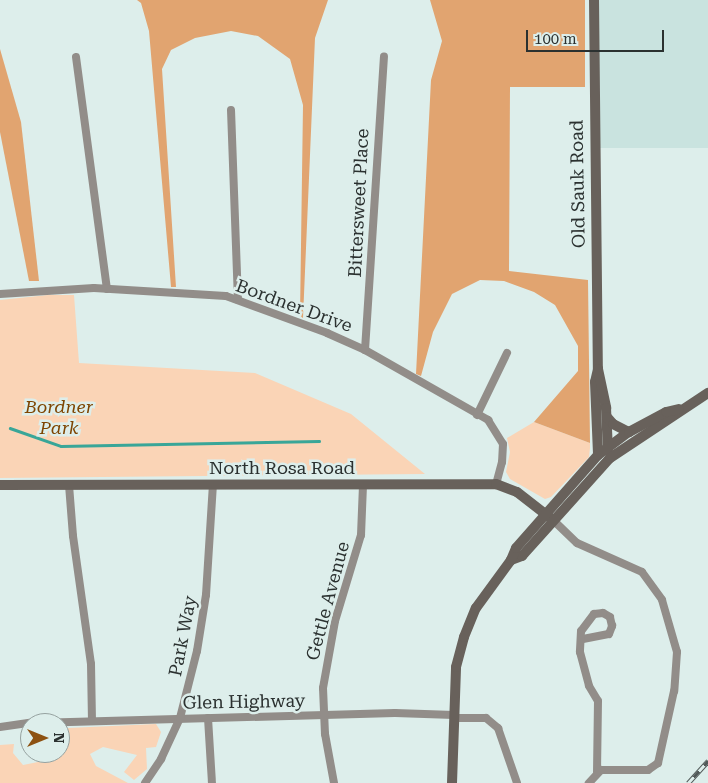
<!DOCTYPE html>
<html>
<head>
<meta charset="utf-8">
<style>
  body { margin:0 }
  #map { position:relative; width:708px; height:783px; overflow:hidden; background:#ddeeeb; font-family:"Roboto Serif",serif }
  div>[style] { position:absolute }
  .built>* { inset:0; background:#c9e3df; transform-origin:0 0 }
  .green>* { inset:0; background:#fad4b6 }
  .forest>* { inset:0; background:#e1a470 }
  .stream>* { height:2.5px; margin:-1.25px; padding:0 1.25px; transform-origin:1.25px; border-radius:1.25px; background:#39a698 }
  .street>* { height:8px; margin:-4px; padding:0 4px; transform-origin:4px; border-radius:4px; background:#928d89 }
  .secondary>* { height:10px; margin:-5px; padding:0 5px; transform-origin:5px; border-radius:5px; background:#68615b }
  .rail>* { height:4.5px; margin-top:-2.25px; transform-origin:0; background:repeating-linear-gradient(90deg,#ddeeeb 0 8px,#515958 0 16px); box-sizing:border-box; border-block:1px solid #515958 }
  span { translate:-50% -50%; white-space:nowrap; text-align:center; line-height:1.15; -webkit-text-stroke:5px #ddeeeb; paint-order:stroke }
  .street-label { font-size:18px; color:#2b3130 }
  .park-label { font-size:18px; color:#7e4502; font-style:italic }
  .north { position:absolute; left:20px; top:713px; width:50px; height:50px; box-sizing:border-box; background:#ddeeeb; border:1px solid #96a2a0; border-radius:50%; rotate:90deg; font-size:14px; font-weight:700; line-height:20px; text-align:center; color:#2b3130 }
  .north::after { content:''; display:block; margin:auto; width:18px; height:22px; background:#8d5111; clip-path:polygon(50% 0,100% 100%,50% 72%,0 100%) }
  .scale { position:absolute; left:526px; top:30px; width:138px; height:22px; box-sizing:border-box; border:2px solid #2b3130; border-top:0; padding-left:6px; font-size:15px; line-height:18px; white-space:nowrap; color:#2b3130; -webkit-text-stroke:4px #ddeeeb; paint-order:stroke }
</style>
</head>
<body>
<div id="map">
  <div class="built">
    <i style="left:594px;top:0;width:114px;height:148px"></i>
  </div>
  <div class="green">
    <i style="clip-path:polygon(48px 295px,74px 295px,79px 363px,255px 373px,351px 414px,425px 474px,0 478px,0 300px)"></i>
    <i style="clip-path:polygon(534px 422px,590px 443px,590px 448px,589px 457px,551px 497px,545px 499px,510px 479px,506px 472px,510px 452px,507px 438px)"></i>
    <i style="clip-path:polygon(156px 724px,161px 732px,156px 747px,146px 748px,147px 769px,134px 780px,124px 772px,137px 755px,103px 747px,90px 754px,96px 766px,128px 783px,0 783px,0 745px,14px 744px,13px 753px,23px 765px,38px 762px,43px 753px,60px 753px,60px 732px,68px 728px)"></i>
  </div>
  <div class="forest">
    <i style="clip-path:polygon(137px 0,328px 0,315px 38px,303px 318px,300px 316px,303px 105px,290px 59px,258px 36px,231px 31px,195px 38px,171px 50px,162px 69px,176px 287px,171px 287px,149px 31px,141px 3px)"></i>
    <i style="clip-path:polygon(430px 0,585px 0,585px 87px,510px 87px,509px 271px,588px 280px,590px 443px,534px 422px,578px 371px,578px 346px,555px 305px,534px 292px,504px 281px,480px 280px,452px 294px,433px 332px,421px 376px,416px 374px,431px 80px,442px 41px)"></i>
    <i style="clip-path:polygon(0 49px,21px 122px,39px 281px,29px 281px,0 132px)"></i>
  </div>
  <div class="stream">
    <i style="left:10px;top:428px;width:54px;rotate:19.4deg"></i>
    <i style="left:61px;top:446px;width:258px;rotate:-1.1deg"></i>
  </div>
  <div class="street">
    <i style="left:76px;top:57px;width:234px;rotate:82.4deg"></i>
    <i style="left:231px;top:110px;width:190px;rotate:87.9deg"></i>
    <i style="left:0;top:294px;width:94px;rotate:-3.7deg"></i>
    <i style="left:94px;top:288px;width:132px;rotate:3.5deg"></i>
    <i style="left:226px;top:296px;width:108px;rotate:20.1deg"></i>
    <i style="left:327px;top:333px;width:42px;rotate:24.1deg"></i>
    <i style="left:365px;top:350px;width:142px;rotate:29.6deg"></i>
    <i style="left:488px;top:420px;width:28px;rotate:58deg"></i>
    <i style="left:503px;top:444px;width:18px;rotate:93deg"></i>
    <i style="left:502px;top:462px;width:23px;rotate:105deg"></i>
    <i style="left:365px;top:350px;width:294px;rotate:-86.3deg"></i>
    <i style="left:477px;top:415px;width:69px;rotate:-64.2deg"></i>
    <i style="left:69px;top:485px;width:51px;rotate:85.5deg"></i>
    <i style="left:73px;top:536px;width:129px;rotate:82deg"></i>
    <i style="left:91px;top:664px;width:56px;rotate:89deg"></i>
    <i style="left:553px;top:520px;width:33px;rotate:44deg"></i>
    <i style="left:577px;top:543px;width:71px;rotate:24deg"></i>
    <i style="left:642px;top:572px;width:34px;rotate:54deg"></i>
    <i style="left:662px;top:600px;width:54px;rotate:73.9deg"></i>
    <i style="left:677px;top:652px;width:39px;rotate:94deg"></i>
    <i style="left:674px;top:691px;width:74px;rotate:102.5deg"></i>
    <i style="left:658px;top:763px;width:12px;rotate:145deg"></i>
    <i style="left:648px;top:770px;width:47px;rotate:180deg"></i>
    <i style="left:601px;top:770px;width:18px;rotate:133deg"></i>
    <i style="left:583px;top:639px;width:26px;rotate:-11deg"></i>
    <i style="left:609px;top:634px;width:9px;rotate:-69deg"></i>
    <i style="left:612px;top:626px;width:9px;rotate:-103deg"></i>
    <i style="left:610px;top:617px;width:8px;rotate:-150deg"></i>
    <i style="left:603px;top:613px;width:9px;rotate:174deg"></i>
    <i style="left:594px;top:614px;width:21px;rotate:127deg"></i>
    <i style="left:581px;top:631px;width:21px;rotate:93deg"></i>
    <i style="left:580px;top:652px;width:35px;rotate:75deg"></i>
    <i style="left:589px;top:686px;width:17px;rotate:59deg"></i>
    <i style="left:598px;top:701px;width:71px;rotate:90.8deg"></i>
    <i style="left:208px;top:718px;width:65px;rotate:86.5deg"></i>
    <i style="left:454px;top:718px;width:32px"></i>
    <i style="left:486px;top:718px;width:16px;rotate:40deg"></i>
    <i style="left:498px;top:728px;width:58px;rotate:70.9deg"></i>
    <i style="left:35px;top:723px;width:360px;rotate:-1.6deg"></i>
    <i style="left:395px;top:713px;width:59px;rotate:1.9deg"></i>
    <i style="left:0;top:727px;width:30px;rotate:-8deg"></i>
    <i style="left:145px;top:783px;width:29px;rotate:-56deg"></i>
    <i style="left:161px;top:759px;width:45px;rotate:-65.1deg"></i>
    <i style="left:180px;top:718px;width:69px;rotate:-75.8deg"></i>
    <i style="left:197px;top:651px;width:57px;rotate:-80.9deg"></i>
    <i style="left:206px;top:595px;width:111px;rotate:-86.4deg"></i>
    <i style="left:334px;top:783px;width:50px;rotate:-100.4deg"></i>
    <i style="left:325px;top:734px;width:46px;rotate:-92.5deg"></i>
    <i style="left:323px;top:688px;width:68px;rotate:-79.8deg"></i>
    <i style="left:335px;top:621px;width:90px;rotate:-73.2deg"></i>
    <i style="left:361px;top:535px;width:50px;rotate:-87.7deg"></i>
  </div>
  <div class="secondary">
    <i style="left:594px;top:0;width:369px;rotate:89.4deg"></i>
    <i style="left:598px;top:369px;width:13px;rotate:103deg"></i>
    <i style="left:595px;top:382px;width:73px;rotate:87.6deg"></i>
    <i style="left:598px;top:369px;width:40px;rotate:78deg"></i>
    <i style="left:606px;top:408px;width:42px;rotate:87.3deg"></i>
    <i style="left:607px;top:417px;width:9px;rotate:49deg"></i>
    <i style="left:613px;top:424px;width:18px;rotate:27deg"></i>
    <i style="left:0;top:485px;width:496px;rotate:-0.1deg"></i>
    <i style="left:496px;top:484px;width:22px;rotate:21deg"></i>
    <i style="left:517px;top:492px;width:46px;rotate:37.9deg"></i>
    <i style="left:511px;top:560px;width:12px;rotate:-20deg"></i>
    <i style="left:522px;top:556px;width:132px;rotate:-48.1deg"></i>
    <i style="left:610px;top:458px;width:118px;rotate:-33.6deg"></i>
    <i style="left:452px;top:783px;width:116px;rotate:-88deg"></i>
    <i style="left:456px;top:667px;width:31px;rotate:-75deg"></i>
    <i style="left:464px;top:637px;width:31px;rotate:-68deg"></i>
    <i style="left:476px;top:608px;width:59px;rotate:-53.9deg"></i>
    <i style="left:511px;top:560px;width:13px;rotate:-67deg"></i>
    <i style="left:516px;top:548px;width:124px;rotate:-48.6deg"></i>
    <i style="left:598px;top:455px;width:39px;rotate:-37deg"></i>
    <i style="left:629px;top:432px;width:42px;rotate:-28.4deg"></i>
    <i style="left:666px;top:412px;width:13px;rotate:-13deg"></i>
  </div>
  <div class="rail">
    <i style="left:688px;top:783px;width:30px;rotate:-48deg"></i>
  </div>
  <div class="street-label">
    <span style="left:578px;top:184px;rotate:-91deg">Old Sauk Road</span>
    <span style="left:359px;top:203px;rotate:-87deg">Bittersweet Place</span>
    <span style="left:294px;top:306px;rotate:20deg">Bordner Drive</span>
    <span style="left:282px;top:468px">North Rosa Road</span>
    <span style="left:328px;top:601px;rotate:-75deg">Gettle Avenue</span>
    <span style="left:183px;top:636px;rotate:-79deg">Park Way</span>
    <span style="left:244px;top:702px;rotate:-1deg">Glen Highway</span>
  </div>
  <div class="park-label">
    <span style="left:59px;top:418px">Bordner<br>Park</span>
  </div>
  <div class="north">N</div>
  <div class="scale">100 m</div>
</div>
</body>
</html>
